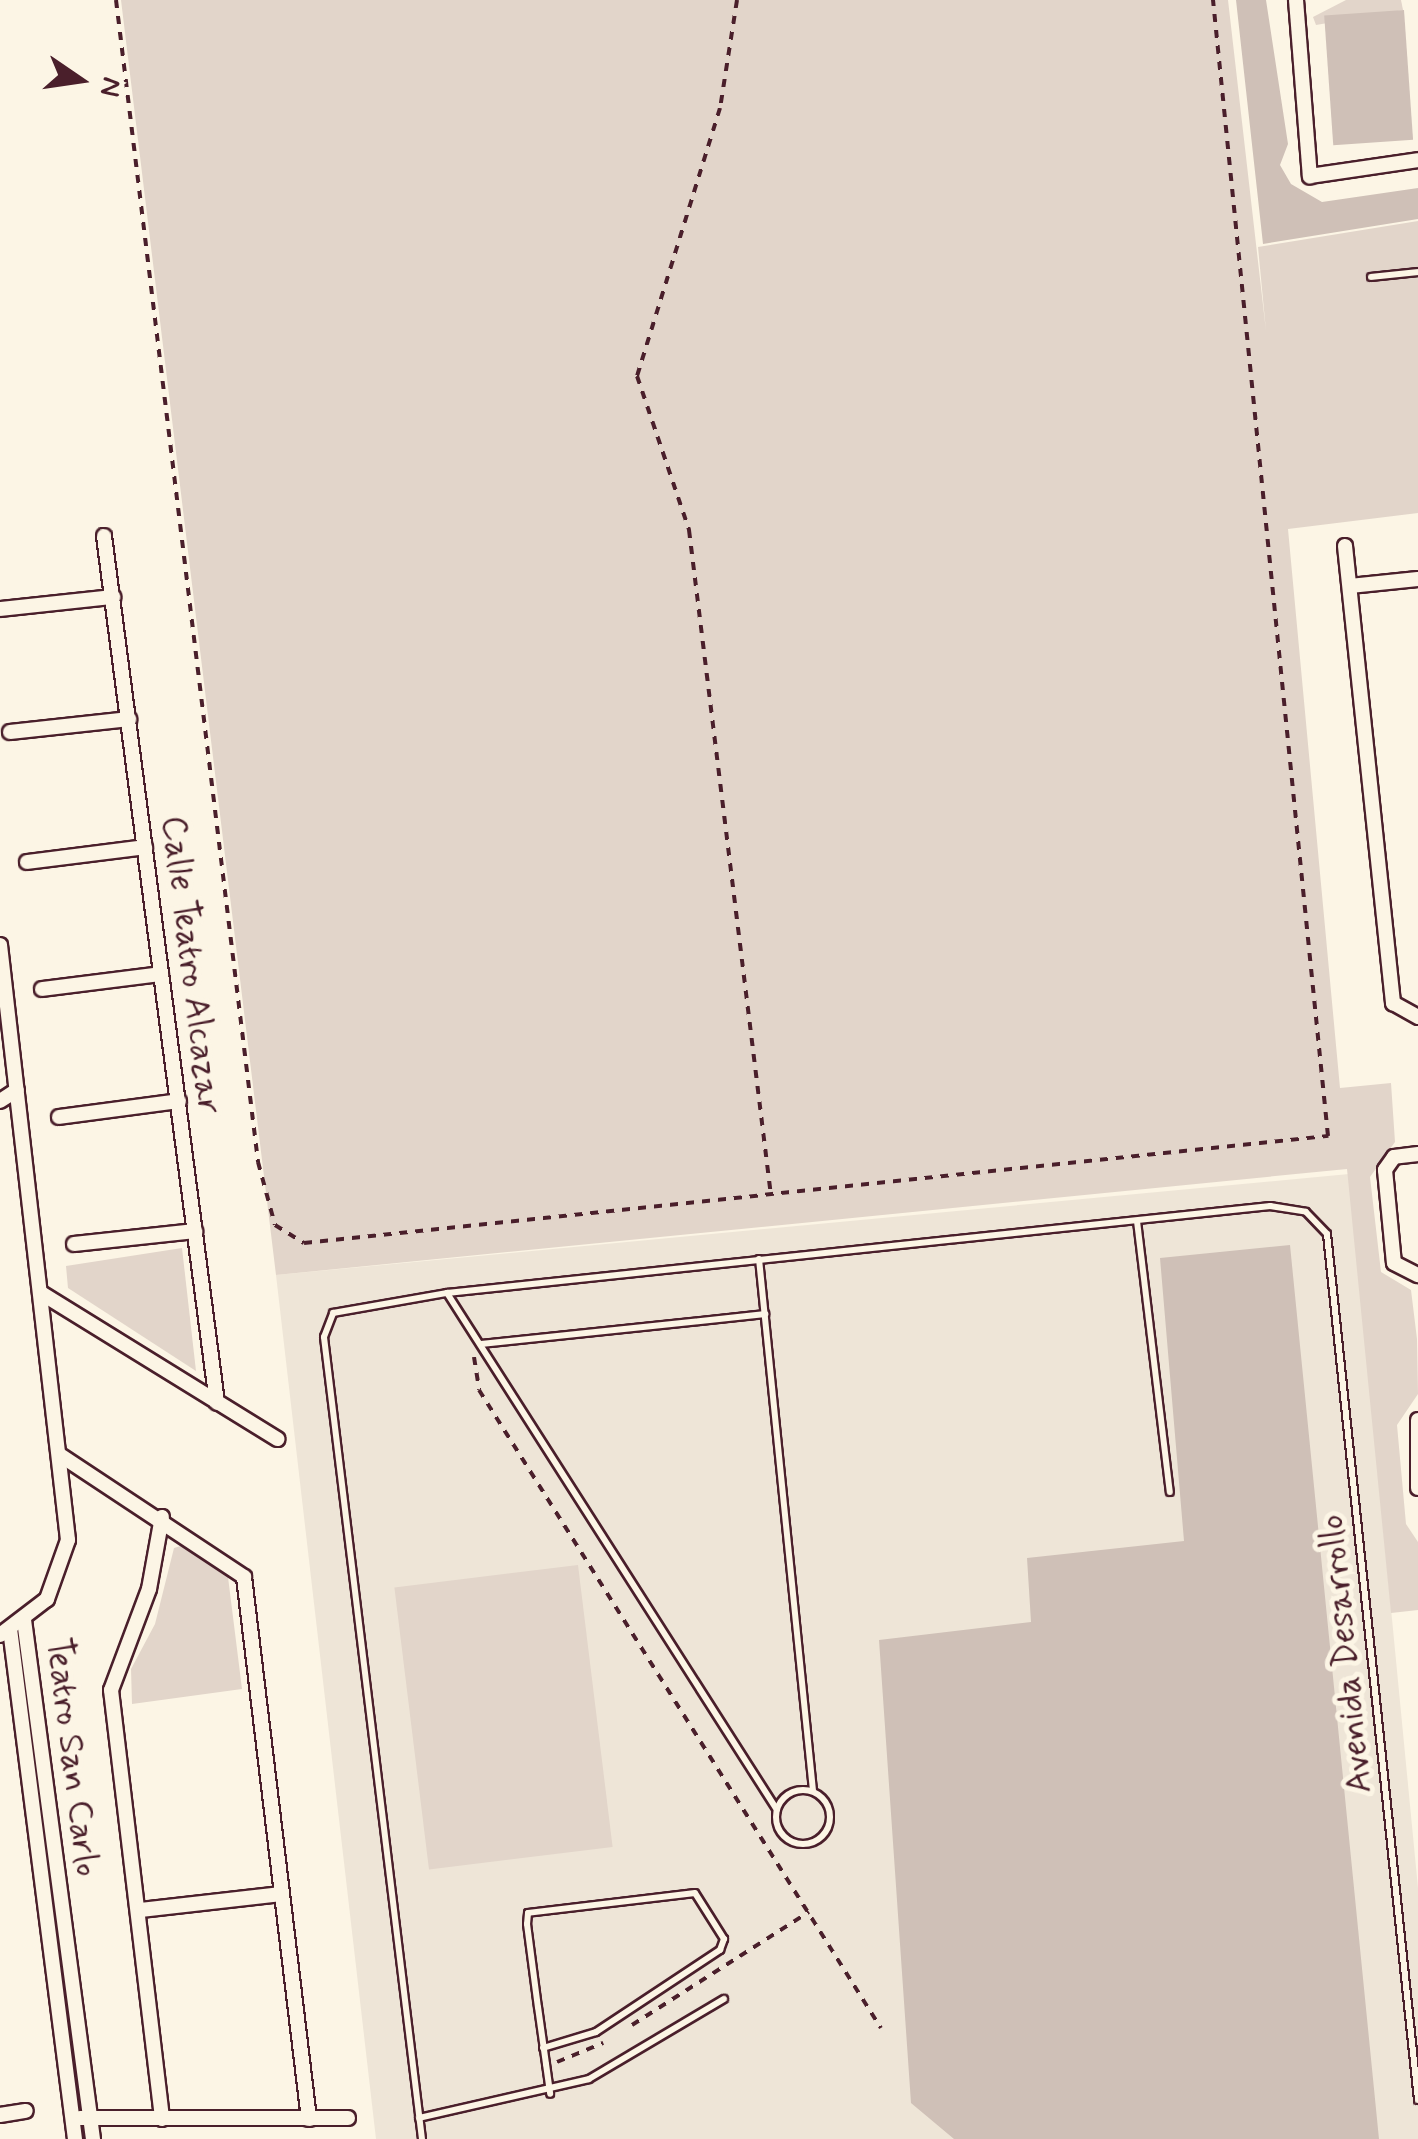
<!DOCTYPE html>
<html>
<head>
<meta charset="utf-8">
<style>
  body { margin:0 }
  #map { position:relative; width:1418px; height:2139px; overflow:hidden; background:#fcf5e5; font-family:Mynerve,sans-serif }
  div>[style] { position:absolute }
  .built>* { inset:0; background:#eee5d7 }
  .green>* { inset:0; background:#e2d5ca; transform-origin:0 0 }
  .building>* { inset:0; background:#cfc0b7; transform-origin:0 0 }
  .path>* { height:4px; margin-top:-2px; transform-origin:0; background:repeating-linear-gradient(90deg,#4a1f2b 0 8px,transparent 0 16px) }
  .roads { filter:drop-shadow(2px 0 #4a1f2b) drop-shadow(-2px 0 #4a1f2b) drop-shadow(0 2px #4a1f2b) drop-shadow(0 -2px #4a1f2b) }
  .lane>* { height:6px; margin:-3px; padding:0 3px; transform-origin:3px; border-radius:3px; background:#fcf5e5 }
  .lane>.ring { margin:-3px; padding:0; box-sizing:content-box; background:none; border:6px solid #fcf5e5; border-radius:50% }
  .street>* { height:14px; margin:-7px; padding:0 7px; transform-origin:7px; border-radius:7px; background:#fcf5e5 }
  span { translate:-50% -50%; white-space:nowrap; text-align:center; line-height:1.15; -webkit-text-stroke:10px #fcf5e5; paint-order:stroke }
  .street-label { font-size:35px; color:#4a1f2b }
  .north { position:absolute; left:30px; top:30px; width:100px; height:100px; -webkit-text-stroke:8px #fcf5e5; paint-order:stroke; rotate:103deg; font-size:28px; font-weight:700; line-height:40px; text-align:center; color:#4a1f2b }
  .north::after { content:''; display:block; margin:auto; width:35px; height:45px; background:#4a1f2b; clip-path:polygon(50% 0,100% 100%,50% 72%,0 100%) }
</style>
</head>
<body>
<div id="map">
  <div class="built">
    <i style="clip-path:polygon(1349px 1174px,1418px 1888px,1418px 2139px,376px 2139px,276px 1275px)"></i>
  </div>
  <div class="green">
    <i style="clip-path:polygon(121px 0,1228px 0,1266px 331px,1258px 247px,1418px 221px,1418px 513px,1288px 529px,1340px 1088px,1391px 1083px,1395px 1142px,1370px 1177px,1381px 1272px,1411px 1290px,1417px 1339px,1418px 1394px,1397px 1425px,1406px 1524px,1418px 1542px,1418px 1610px,1391px 1613px,1347px 1169px,276px 1275px)"></i>
    <i style="clip-path:polygon(1346px 0,1401px 0,1403px 10px,1316px 25px,1313px 17px)"></i>
    <i style="clip-path:polygon(182px 1248px,196px 1371px,68px 1288px,66px 1266px)"></i>
    <i style="clip-path:polygon(184px 1545px,228px 1577px,242px 1689px,132px 1704px,131px 1669px,155px 1624px,174px 1548px)"></i>
    <i style="left:578px;top:1565px;width:284px;height:185px;rotate:83deg"></i>
  </div>
  <div class="building">
    <i style="clip-path:polygon(1236px 0,1266px 0,1288px 144px,1280px 165px,1291px 184px,1322px 202px,1418px 188px,1418px 219px,1263px 244px)"></i>
    <i style="left:1404px;top:10px;width:130px;height:80px;rotate:86deg"></i>
    <i style="clip-path:polygon(1290px 1245px,1379px 2139px,954px 2139px,911px 2103px,879px 1640px,1031px 1622px,1027px 1558px,1184px 1541px,1160px 1258px)"></i>
  </div>
  <div class="path">
    <i style="left:116px;top:0;width:1171px;rotate:83.03deg"></i>
    <i style="left:258px;top:1162px;width:65px;rotate:74.9deg"></i>
    <i style="left:275px;top:1225px;width:34px;rotate:32deg"></i>
    <i style="left:304px;top:1243px;width:1030px;rotate:-5.97deg"></i>
    <i style="left:1328px;top:1136px;width:1142px;rotate:-95.78deg"></i>
    <i style="left:737px;top:0;width:109px;rotate:98.9deg"></i>
    <i style="left:720px;top:108px;width:281px;rotate:107.2deg"></i>
    <i style="left:637px;top:376px;width:163px;rotate:71.3deg"></i>
    <i style="left:689px;top:530px;width:671px;rotate:82.98deg"></i>
    <i style="left:474px;top:1357px;width:33px;rotate:81deg"></i>
    <i style="left:479px;top:1390px;width:754px;rotate:57.79deg"></i>
    <i style="left:632px;top:2025px;width:210px;rotate:-32.6deg"></i>
    <i style="left:557px;top:2062px;width:50px;rotate:-22.4deg"></i>
  </div>
  <div class="roads">
    <div class="lane">
      <i style="left:1371px;top:277px;width:47px;rotate:-6.1deg"></i>
      <i style="left:1137px;top:1221px;width:273px;rotate:83.1deg"></i>
      <i style="left:759px;top:1259px;width:535px;rotate:84.2deg"></i>
      <i style="left:447px;top:1293px;width:613px;rotate:57.45deg"></i>
      <i style="left:481px;top:1344px;width:286px;rotate:-6deg"></i>
      <i class="ring" style="left:776px;top:1790px;width:48px;height:48px"></i>
      <i style="left:543px;top:2048px;width:55px;rotate:-16.8deg"></i>
      <i style="left:596px;top:2032px;width:149px;rotate:-33.5deg"></i>
      <i style="left:720px;top:1950px;width:12px;rotate:-70deg"></i>
      <i style="left:724px;top:1939px;width:54px;rotate:-122.2deg"></i>
      <i style="left:695px;top:1893px;width:168px;rotate:173.2deg"></i>
      <i style="left:528px;top:1913px;width:11px;rotate:95deg"></i>
      <i style="left:527px;top:1924px;width:84px;rotate:82.5deg"></i>
      <i style="left:538px;top:2007px;width:58px;rotate:82deg"></i>
      <i style="left:546px;top:2064px;width:30px;rotate:82deg"></i>
      <i style="left:419px;top:2118px;width:174px;rotate:-12.9deg"></i>
      <i style="left:589px;top:2079px;width:157px;rotate:-30.7deg"></i>
      <i style="left:422px;top:2139px;width:808px;rotate:-96.97deg"></i>
      <i style="left:324px;top:1337px;width:26px;rotate:-69deg"></i>
      <i style="left:333px;top:1313px;width:116px;rotate:-10deg"></i>
      <i style="left:447px;top:1293px;width:828px;rotate:-6.03deg"></i>
      <i style="left:1270px;top:1206px;width:36px;rotate:9deg"></i>
      <i style="left:1306px;top:1212px;width:30px;rotate:46deg"></i>
      <i style="left:1327px;top:1234px;width:871px;rotate:84deg"></i>
    </div>
    <div class="street">
      <i style="left:1296px;top:0;width:177px;rotate:85.5deg"></i>
      <i style="left:1310px;top:176px;width:109px;rotate:-8.4deg"></i>
      <i style="left:104px;top:536px;width:874px;rotate:82.57deg"></i>
      <i style="left:1345px;top:546px;width:460px;rotate:84deg"></i>
      <i style="left:1393px;top:1003px;width:29px;rotate:29deg"></i>
      <i style="left:1350px;top:586px;width:68px;rotate:-5.9deg"></i>
      <i style="left:0;top:609px;width:114px;rotate:-6.1deg"></i>
      <i style="left:10px;top:732px;width:120px;rotate:-6.2deg"></i>
      <i style="left:27px;top:862px;width:119px;rotate:-7.2deg"></i>
      <i style="left:0;top:945px;width:599px;rotate:83.48deg"></i>
      <i style="left:68px;top:1540px;width:63px;rotate:109.6deg"></i>
      <i style="left:47px;top:1599px;width:59px;rotate:142.5deg"></i>
      <i style="left:42px;top:989px;width:120px;rotate:-7.2deg"></i>
      <i style="left:0;top:1101px;width:20px;rotate:-33deg"></i>
      <i style="left:59px;top:1117px;width:121px;rotate:-7.6deg"></i>
      <i style="left:1418px;top:1154px;width:24px;rotate:173deg"></i>
      <i style="left:1394px;top:1157px;width:16px;rotate:125deg"></i>
      <i style="left:1385px;top:1170px;width:93px;rotate:84.5deg"></i>
      <i style="left:1394px;top:1263px;width:27px;rotate:27deg"></i>
      <i style="left:74px;top:1244px;width:122px;rotate:-6.1deg"></i>
      <i style="left:41px;top:1293px;width:278px;rotate:31.7deg"></i>
      <i style="left:1418px;top:1420px;width:68px;rotate:90deg"></i>
      <i style="left:60px;top:1455px;width:221px;rotate:33.5deg"></i>
      <i style="left:244px;top:1577px;width:546px;rotate:83.16deg"></i>
      <i style="left:162px;top:1517px;width:73px;rotate:100.2deg"></i>
      <i style="left:149px;top:1589px;width:108px;rotate:110.6deg"></i>
      <i style="left:111px;top:1690px;width:432px;rotate:83.2deg"></i>
      <i style="left:24px;top:1620px;width:524px;rotate:82.43deg"></i>
      <i style="left:10px;top:1629px;width:514px;rotate:82.74deg"></i>
      <i style="left:141px;top:1910px;width:141px;rotate:-6.5deg"></i>
      <i style="left:0;top:2115px;width:26px;rotate:-9deg"></i>
      <i style="left:80px;top:2118px;width:268px"></i>
    </div>
  </div>
  <div class="street-label">
    <span style="left:191px;top:965px;rotate:83deg">Calle Teatro Alcazar</span>
    <span style="left:1346px;top:1654px;rotate:-96deg">Avenida Desarrollo</span>
    <span style="left:72px;top:1757px;rotate:83deg">Teatro San Carlo</span>
  </div>
  <div class="north">N</div>
</div>
</body>
</html>
